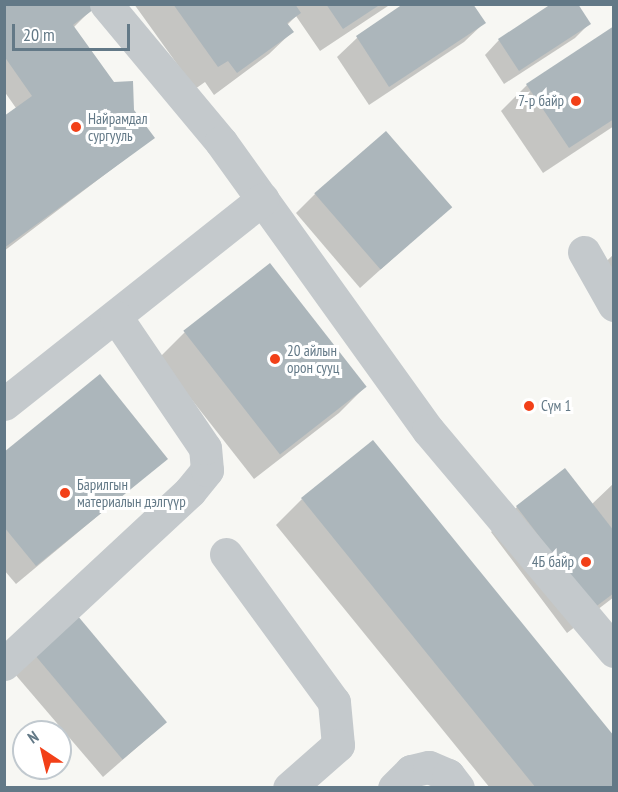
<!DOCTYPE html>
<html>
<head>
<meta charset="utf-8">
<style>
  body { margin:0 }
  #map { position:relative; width:618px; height:792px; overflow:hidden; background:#f7f7f3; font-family:"PT Sans Narrow",sans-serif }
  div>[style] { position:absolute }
  .shadow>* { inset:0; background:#0003 }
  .building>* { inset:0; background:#acb6bb; transform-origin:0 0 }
  .minor>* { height:33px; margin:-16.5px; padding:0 16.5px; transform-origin:16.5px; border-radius:16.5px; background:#c4c9cc }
  .dots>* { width:16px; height:16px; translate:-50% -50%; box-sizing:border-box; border:3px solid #fff; border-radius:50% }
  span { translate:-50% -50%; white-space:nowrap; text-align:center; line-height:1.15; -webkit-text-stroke:6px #fff; paint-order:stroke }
  .poi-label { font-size:15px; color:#637987 }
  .right { translate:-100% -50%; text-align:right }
  .left { translate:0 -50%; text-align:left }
  .frame { position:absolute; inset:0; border:6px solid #637987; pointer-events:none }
  .north { position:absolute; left:12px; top:720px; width:60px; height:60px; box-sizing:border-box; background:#fff; border:2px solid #c1c9cf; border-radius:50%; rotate:325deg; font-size:16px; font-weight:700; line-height:24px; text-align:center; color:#637987 }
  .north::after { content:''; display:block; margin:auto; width:21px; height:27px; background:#f24018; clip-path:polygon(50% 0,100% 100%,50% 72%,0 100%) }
  .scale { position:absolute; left:12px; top:24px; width:118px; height:27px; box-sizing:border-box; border:3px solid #637987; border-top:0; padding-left:8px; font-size:18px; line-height:21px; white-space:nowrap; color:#637987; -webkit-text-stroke:4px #fff; paint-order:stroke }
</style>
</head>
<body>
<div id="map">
  <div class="shadow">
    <i style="clip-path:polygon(4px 4px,92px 9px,73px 28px,153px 138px,4px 251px,4px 118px,16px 108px,4px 91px)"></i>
    <i style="clip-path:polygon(134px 4px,391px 4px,320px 51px,296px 16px,287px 25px,292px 32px,269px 54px,214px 95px,205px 82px,195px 89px)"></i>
    <i style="clip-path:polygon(406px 4px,484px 23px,464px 42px,369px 105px,337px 57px,357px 38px)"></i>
    <i style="clip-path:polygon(589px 24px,575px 38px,504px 84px,485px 55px,499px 40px)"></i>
    <i style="clip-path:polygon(614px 28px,614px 126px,543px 173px,501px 111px,527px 85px)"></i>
    <i style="clip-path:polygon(315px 194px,450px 207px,360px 288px,296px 213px)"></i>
    <i style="clip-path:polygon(614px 254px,614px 314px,590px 277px)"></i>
    <i style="clip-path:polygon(270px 265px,365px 387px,339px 413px,254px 479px,159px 358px,185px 332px)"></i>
    <i style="clip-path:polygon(4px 454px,166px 459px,16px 584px,4px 570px)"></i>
    <i style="clip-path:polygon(565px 470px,591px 505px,614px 483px,614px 597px,567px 633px,491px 532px,517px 507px)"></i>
    <i style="clip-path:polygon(302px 499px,614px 788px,490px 788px,276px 525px)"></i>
    <i style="clip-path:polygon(34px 654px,166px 722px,103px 777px,14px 673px)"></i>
  </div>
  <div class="building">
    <i style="clip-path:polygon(4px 4px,91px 4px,94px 9px,73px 25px,114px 82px,133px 81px,134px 110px,155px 138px,4px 248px,4px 116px,32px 96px,4px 56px)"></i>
    <i style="clip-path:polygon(173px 4px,295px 4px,301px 13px,287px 23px,294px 32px,237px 73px,228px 61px,218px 67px)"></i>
    <i style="clip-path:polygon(326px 4px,381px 4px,343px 29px)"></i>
    <i style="clip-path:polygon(403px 4px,473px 4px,486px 23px,389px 87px,356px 36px)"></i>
    <i style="clip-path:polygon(551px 4px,578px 4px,591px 24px,519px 71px,498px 39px)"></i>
    <i style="clip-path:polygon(614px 26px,614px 119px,569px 148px,526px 84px)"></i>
    <i style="left:386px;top:131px;width:101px;height:95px;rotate:49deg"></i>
    <i style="left:270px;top:263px;width:157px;height:110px;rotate:52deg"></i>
    <i style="clip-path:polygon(100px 374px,168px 459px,36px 566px,4px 527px,4px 452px)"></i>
    <i style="clip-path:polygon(373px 440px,614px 736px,614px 788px,536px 788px,301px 498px)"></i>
    <i style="clip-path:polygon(565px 468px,614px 531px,614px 593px,594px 608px,516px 506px)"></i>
    <i style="left:77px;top:615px;width:140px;height:58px;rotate:50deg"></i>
  </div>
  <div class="minor">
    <i style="left:106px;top:4px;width:180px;rotate:50.2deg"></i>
    <i style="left:221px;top:142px;width:355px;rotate:54.3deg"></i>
    <i style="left:428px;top:430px;width:289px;rotate:49.9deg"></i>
    <i style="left:584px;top:252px;width:61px;rotate:60.5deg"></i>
    <i style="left:4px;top:404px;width:330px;rotate:-38.4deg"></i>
    <i style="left:226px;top:554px;width:183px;rotate:53.9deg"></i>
    <i style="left:334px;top:702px;width:43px;rotate:84.7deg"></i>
    <i style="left:338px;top:745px;width:65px;rotate:138.7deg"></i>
    <i style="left:4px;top:664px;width:254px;rotate:-42.9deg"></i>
    <i style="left:190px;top:491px;width:27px;rotate:-51deg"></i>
    <i style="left:207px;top:470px;width:22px;rotate:-95deg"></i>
    <i style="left:205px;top:448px;width:158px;rotate:-124.2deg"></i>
    <i style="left:394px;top:788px;width:24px;rotate:-45deg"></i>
    <i style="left:411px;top:771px;width:18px;rotate:-13deg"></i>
    <i style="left:429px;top:767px;width:21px;rotate:23deg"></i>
    <i style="left:448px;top:775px;width:16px;rotate:52deg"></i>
  </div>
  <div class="dots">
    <i style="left:576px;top:101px;background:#f24018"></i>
    <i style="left:76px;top:127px;background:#f24018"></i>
    <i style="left:275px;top:359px;background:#f24018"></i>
    <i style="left:529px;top:406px;background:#f24018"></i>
    <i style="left:65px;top:493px;background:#f24018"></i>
    <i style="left:586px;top:562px;background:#f24018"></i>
  </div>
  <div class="poi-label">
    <span class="right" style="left:564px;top:101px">7-р байр</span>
    <span class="left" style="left:88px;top:127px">Найрамдал<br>сургууль</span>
    <span class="left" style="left:287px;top:359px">20 айлын<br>орон сууц</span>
    <span class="left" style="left:541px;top:406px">Сүм 1</span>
    <span class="left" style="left:77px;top:493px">Барилгын<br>материалын дэлгүүр</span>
    <span class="right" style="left:574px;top:562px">4Б байр</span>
  </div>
  <div class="frame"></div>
  <div class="north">N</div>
  <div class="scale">20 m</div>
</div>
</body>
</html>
